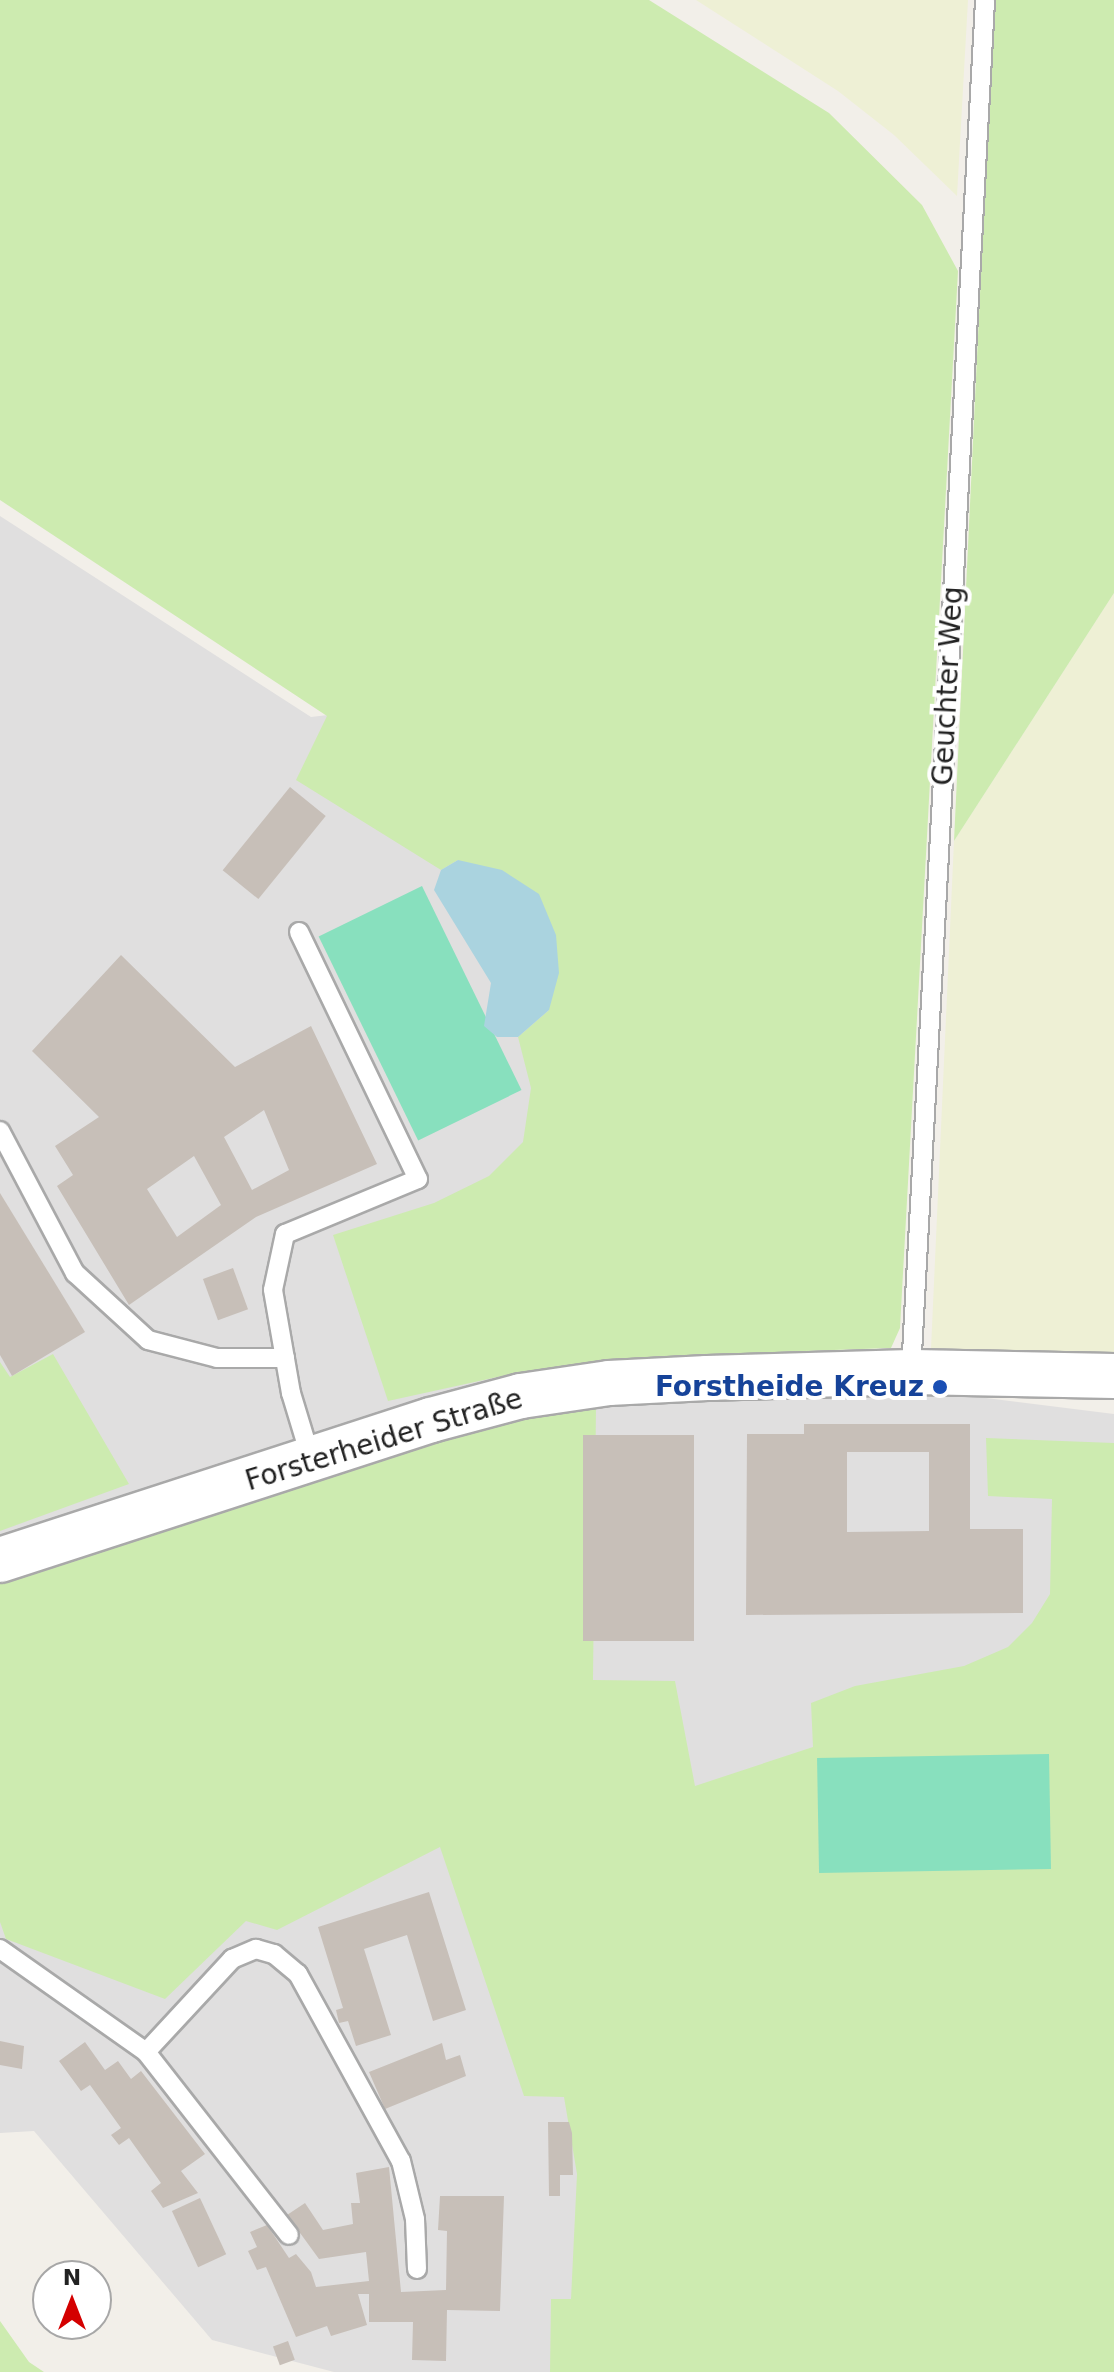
<!DOCTYPE html>
<html>
<head>
<meta charset="utf-8">
<style>
  body { margin:0 }
  #map { position:relative; width:1114px; height:2372px; overflow:hidden; background:#f2efe9; font-family:"DejaVu Sans",sans-serif }
  div>[style] { position:absolute }
  .residential>* { inset:0; background:#e0dfdf }
  .farmland>* { inset:0; background:#eef0d5 }
  .grass>* { inset:0; background:#cdebb0 }
  .pitch>* { inset:0; background:#88e0be; transform-origin:0 0 }
  .water>* { inset:0; background:#aad3df }
  .building>* { inset:0; background:#c7bfb8; transform-origin:0 0 }
  .roads { filter:drop-shadow(2px 0 #a9a9a9) drop-shadow(-2px 0 #a9a9a9) drop-shadow(0 2px #a9a9a9) drop-shadow(0 -2px #a9a9a9) }
  .service>* { height:18px; margin:-9px; padding:0 9px; transform-origin:9px; border-radius:9px; background:#fff }
  .tertiary>* { height:44px; margin:-22px; padding:0 22px; transform-origin:22px; border-radius:22px; background:#fff }
  .dots>* { width:22px; height:22px; translate:-50% -50%; box-sizing:border-box; border:4px solid #fff; border-radius:50% }
  span { translate:-50% -50%; white-space:nowrap; text-align:center; line-height:1.15; -webkit-text-stroke:8px #fff; paint-order:stroke }
  .street-label { font-size:28px; color:#222 }
  .transit-label { font-size:28px; color:#164399; font-weight:700 }
  .right { translate:-100% -50%; text-align:right }
  .north { position:absolute; left:32px; top:2260px; width:80px; height:80px; box-sizing:border-box; background:#fff; border:2px solid #a7a7a7; border-radius:50%; rotate:0deg; font-size:22px; font-weight:700; line-height:32px; text-align:center; color:#222 }
  .north::after { content:''; display:block; margin:auto; width:28px; height:36px; background:#d40000; clip-path:polygon(50% 0,100% 100%,50% 72%,0 100%) }
</style>
</head>
<body>
<div id="map">
  <div class="residential">
    <i style="clip-path:polygon(0 516px,311px 717px,413px 705px,591px 962px,479px 1308px,493px 1388px,0 1543px)"></i>
    <i style="clip-path:polygon(881px 1385px,1114px 1414px,1114px 1762px,580px 2372px,334px 2372px,212px 2340px,34px 2131px,0 2133px,0 1809px,570px 1405px)"></i>
  </div>
  <div class="farmland">
    <i style="clip-path:polygon(696px 0,968px 0,957px 196px,894px 135px,838px 91px)"></i>
    <i style="clip-path:polygon(1114px 593px,1114px 1360px,931px 1349px,954px 841px)"></i>
  </div>
  <div class="grass">
    <i style="clip-path:polygon(0 0,649px 0,829px 113px,922px 205px,958px 271px,900px 1328px,891px 1348px,694px 1355px,511px 1374px,388px 1401px,333px 1235px,434px 1203px,489px 1176px,523px 1142px,531px 1088px,518px 1037px,549px 1010px,458px 860px,441px 870px,296px 780px,327px 716px,0 500px)"></i>
    <i style="clip-path:polygon(994px 0,1114px 0,1114px 593px,954px 841px)"></i>
    <i style="clip-path:polygon(53px 1354px,129px 1484px,0 1531px,0 1362px,10px 1377px)"></i>
    <i style="clip-path:polygon(596px 1407px,593px 1680px,675px 1681px,695px 1786px,813px 1747px,811px 1703px,855px 1686px,964px 1666px,1008px 1647px,1032px 1623px,1050px 1594px,1052px 1499px,988px 1496px,986px 1438px,1114px 1443px,1114px 2372px,550px 2372px,551px 2299px,571px 2299px,577px 2174px,564px 2097px,524px 2096px,440px 1847px,277px 1930px,246px 1921px,165px 1999px,6px 1939px,0 1922px,0 1574px,485px 1417px)"></i>
    <i style="clip-path:polygon(0 2321px,29px 2362px,44px 2372px,0 2372px)"></i>
  </div>
  <div class="pitch">
    <i style="left:422px;top:886px;width:227px;height:115px;rotate:64deg"></i>
    <i style="left:1049px;top:1754px;width:115px;height:232px;rotate:89deg"></i>
  </div>
  <div class="water">
    <i style="clip-path:polygon(458px 860px,502px 870px,539px 894px,556px 935px,559px 973px,549px 1010px,518px 1037px,497px 1037px,484px 1026px,491px 983px,434px 890px,441px 870px)"></i>
  </div>
  <div class="building">
    <i style="left:290px;top:787px;width:46px;height:107px;rotate:39deg"></i>
    <i style="clip-path:polygon(evenodd,121px 955px,235px 1067px,311px 1026px,377px 1164px,256px 1217px,129px 1305px,57px 1186px,73px 1175px,55px 1146px,99px 1117px,32px 1051px,121px 955px,264px 1110px,289px 1170px,252px 1190px,224px 1137px,264px 1110px,121px 955px,194px 1156px,221px 1205px,177px 1237px,147px 1189px,194px 1156px)"></i>
    <i style="clip-path:polygon(0 1193px,85px 1332px,12px 1376px,0 1355px)"></i>
    <i style="left:233px;top:1268px;width:44px;height:32px;rotate:70deg"></i>
    <i style="clip-path:polygon(evenodd,804px 1424px,970px 1424px,970px 1529px,1023px 1529px,1023px 1613px,746px 1615px,747px 1434px,804px 1434px,804px 1424px,847px 1452px,929px 1452px,929px 1531px,847px 1532px,847px 1452px)"></i>
    <i style="left:694px;top:1435px;width:206px;height:111px;rotate:90deg"></i>
    <i style="clip-path:polygon(429px 1892px,466px 2010px,433px 2021px,407px 1935px,364px 1949px,391px 2035px,356px 2046px,348px 2021px,339px 2023px,336px 2010px,343px 2008px,318px 1927px)"></i>
    <i style="clip-path:polygon(0 2041px,24px 2046px,22px 2069px,0 2065px)"></i>
    <i style="clip-path:polygon(85px 2042px,105px 2070px,118px 2061px,131px 2079px,141px 2071px,205px 2154px,181px 2171px,198px 2193px,163px 2208px,151px 2191px,161px 2183px,129px 2138px,119px 2145px,111px 2135px,121px 2128px,90px 2085px,81px 2091px,59px 2061px)"></i>
    <i style="clip-path:polygon(442px 2043px,446px 2060px,460px 2055px,466px 2076px,385px 2109px,369px 2072px)"></i>
    <i style="clip-path:polygon(548px 2122px,569px 2122px,572px 2133px,573px 2175px,560px 2175px,560px 2196px,549px 2196px)"></i>
    <i style="clip-path:polygon(389px 2167px,401px 2292px,446px 2290px,447px 2231px,438px 2230px,440px 2196px,504px 2196px,500px 2311px,447px 2310px,446px 2361px,412px 2360px,413px 2322px,369px 2322px,369px 2294px,358px 2294px,367px 2325px,331px 2336px,327px 2326px,296px 2337px,266px 2267px,257px 2270px,248px 2251px,257px 2247px,250px 2232px,267px 2225px,289px 2258px,296px 2254px,311px 2272px,316px 2287px,369px 2281px,366px 2252px,319px 2259px,287px 2215px,305px 2203px,323px 2230px,353px 2224px,351px 2203px,360px 2203px,356px 2173px)"></i>
    <i style="left:200px;top:2198px;width:62px;height:31px;rotate:65deg"></i>
    <i style="left:288px;top:2341px;width:20px;height:16px;rotate:70deg"></i>
  </div>
  <div class="roads">
    <div class="service">
      <i style="left:299px;top:932px;width:274px;rotate:64.3deg"></i>
      <i style="left:418px;top:1179px;width:144px;rotate:157.5deg"></i>
      <i style="left:285px;top:1234px;width:57px;rotate:102.1deg"></i>
      <i style="left:273px;top:1290px;width:105px;rotate:80.1deg"></i>
      <i style="left:291px;top:1393px;width:69px;rotate:73.1deg"></i>
      <i style="left:0;top:1131px;width:161px;rotate:62.2deg"></i>
      <i style="left:75px;top:1273px;width:99px;rotate:42.5deg"></i>
      <i style="left:148px;top:1340px;width:71px;rotate:14.6deg"></i>
      <i style="left:217px;top:1358px;width:68px"></i>
      <i style="left:911px;top:1372px;width:1374px;rotate:-86.91deg"></i>
      <i style="left:0;top:1949px;width:179px;rotate:35.2deg"></i>
      <i style="left:146px;top:2052px;width:127px;rotate:-47.2deg"></i>
      <i style="left:232px;top:1959px;width:26px;rotate:-23deg"></i>
      <i style="left:256px;top:1949px;width:19px;rotate:16deg"></i>
      <i style="left:274px;top:1954px;width:31px;rotate:40deg"></i>
      <i style="left:298px;top:1974px;width:213px;rotate:61.2deg"></i>
      <i style="left:401px;top:2161px;width:60px;rotate:76.4deg"></i>
      <i style="left:415px;top:2219px;width:50px;rotate:87.7deg"></i>
      <i style="left:146px;top:2052px;width:232px;rotate:52deg"></i>
    </div>
    <div class="tertiary">
      <i style="left:0;top:1560px;width:453px;rotate:-18deg"></i>
      <i style="left:431px;top:1420px;width:93px;rotate:-14.9deg"></i>
      <i style="left:521px;top:1396px;width:89px;rotate:-8.4deg"></i>
      <i style="left:609px;top:1383px;width:98px;rotate:-2.9deg"></i>
      <i style="left:707px;top:1378px;width:204px;rotate:-1.7deg"></i>
      <i style="left:911px;top:1372px;width:203px;rotate:1.1deg"></i>
    </div>
  </div>
  <div class="dots">
    <i style="left:940px;top:1387px;background:#1a4fb4"></i>
  </div>
  <div class="street-label">
    <span style="left:948px;top:686px;rotate:-87deg">Geuchter Weg</span>
    <span style="left:384px;top:1440px;rotate:-17deg">Forsterheider Straße</span>
  </div>
  <div class="transit-label">
    <span class="right" style="left:924px;top:1387px">Forstheide Kreuz</span>
  </div>
  <div class="north">N</div>
</div>
</body>
</html>
